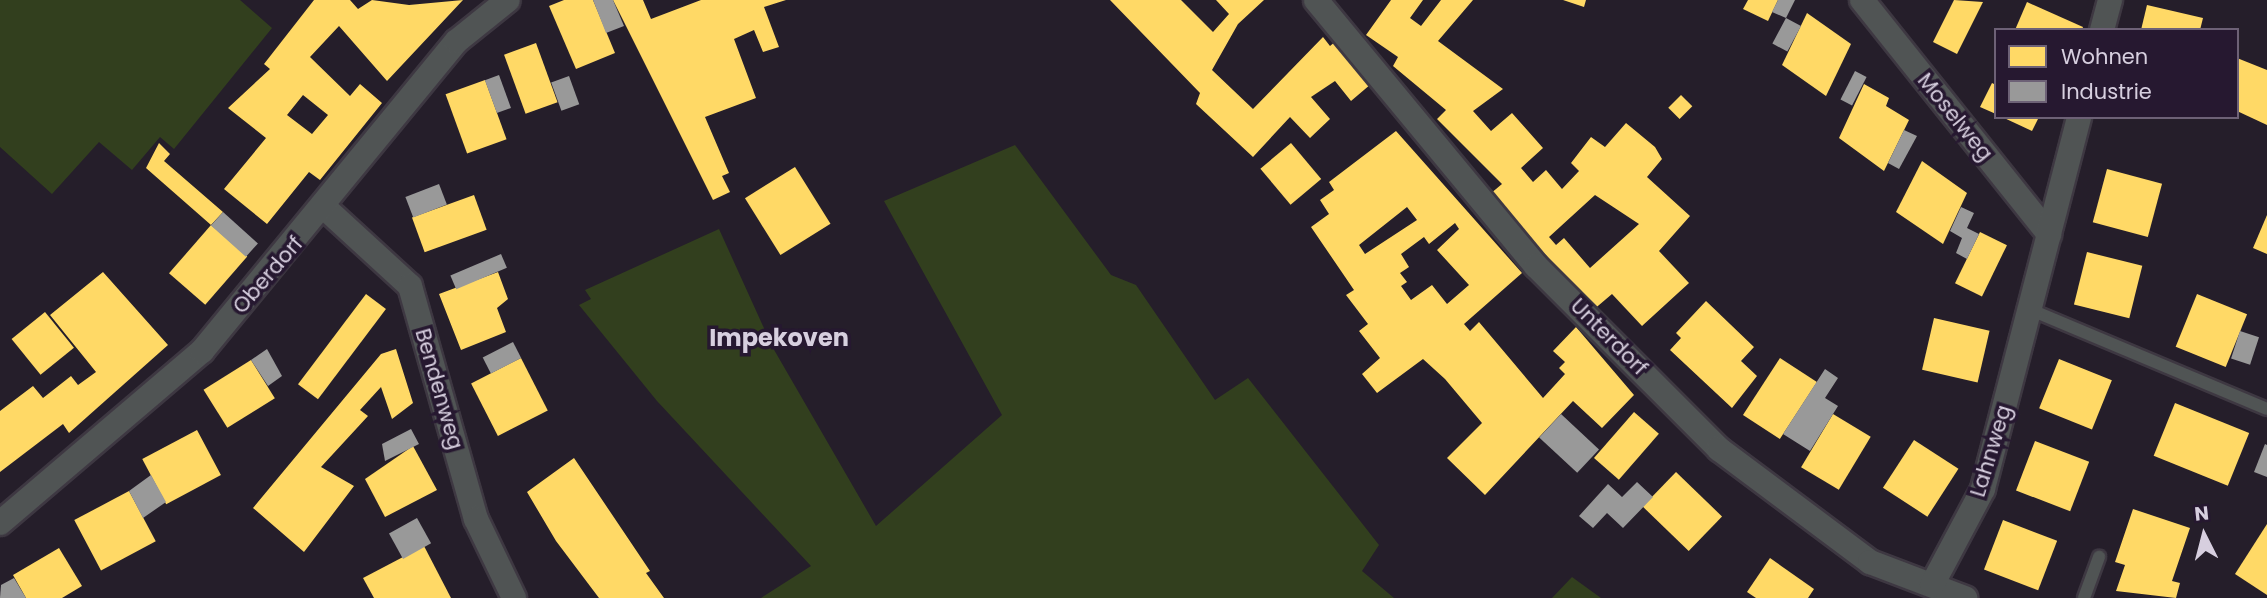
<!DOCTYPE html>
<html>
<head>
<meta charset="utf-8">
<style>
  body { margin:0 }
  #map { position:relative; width:2267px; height:598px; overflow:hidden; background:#251e2a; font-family:Poppins,sans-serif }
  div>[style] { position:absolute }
  .green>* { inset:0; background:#323f1e }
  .homes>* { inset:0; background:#ffd966; transform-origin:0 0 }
  .industry>* { inset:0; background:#999; transform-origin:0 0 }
  .roads { filter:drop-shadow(2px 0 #3e3842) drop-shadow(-2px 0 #3e3842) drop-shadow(0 2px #3e3842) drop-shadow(0 -2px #3e3842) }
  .service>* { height:12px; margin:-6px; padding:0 6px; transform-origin:6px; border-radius:6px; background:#505454 }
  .minor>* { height:24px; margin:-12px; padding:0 12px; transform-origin:12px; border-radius:12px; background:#505454 }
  span { translate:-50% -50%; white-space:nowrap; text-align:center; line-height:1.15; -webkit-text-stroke:7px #261830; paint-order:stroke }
  .street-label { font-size:21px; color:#d7cfdf }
  .quarter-label { font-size:24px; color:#d7cfdf; font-weight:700 }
  .legend { position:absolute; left:1994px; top:28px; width:245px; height:91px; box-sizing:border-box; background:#261830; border:2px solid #6d6176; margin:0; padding:9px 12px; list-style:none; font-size:21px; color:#d7cfdf }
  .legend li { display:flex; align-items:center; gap:14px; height:35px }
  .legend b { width:35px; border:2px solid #6d6176 }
  .north { position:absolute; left:2169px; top:500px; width:70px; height:70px; -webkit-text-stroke:5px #261830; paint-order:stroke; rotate:354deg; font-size:19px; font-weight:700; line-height:28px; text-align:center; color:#d7cfdf }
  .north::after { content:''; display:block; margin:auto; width:24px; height:32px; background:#d7cfdf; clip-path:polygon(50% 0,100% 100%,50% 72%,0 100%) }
</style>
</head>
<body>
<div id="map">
  <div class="green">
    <i style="clip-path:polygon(0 0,240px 0,272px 28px,174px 149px,160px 137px,132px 170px,99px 142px,52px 194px,0 147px)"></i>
    <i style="clip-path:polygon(1015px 145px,1111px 275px,1136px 285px,1215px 400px,1248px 378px,1379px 545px,1362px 571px,1394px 598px,761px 598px,811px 566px,657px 401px,579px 305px,591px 299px,585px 290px,719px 229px,773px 348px,876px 526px,1002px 415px,884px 201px)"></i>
    <i style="clip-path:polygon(1572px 577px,1601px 598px,1552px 598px)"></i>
  </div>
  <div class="homes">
    <i style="clip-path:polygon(evenodd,314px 0,350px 0,358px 9px,372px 0,409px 5px,463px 0,387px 81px,339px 26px,310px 57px,350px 96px,360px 84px,382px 103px,320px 180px,309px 172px,267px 224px,224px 189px,266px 138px,228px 108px,270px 69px,264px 64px,314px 0,303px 95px,328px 115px,312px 134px,287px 115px,303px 95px)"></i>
    <i style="clip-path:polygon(564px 0,593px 0,615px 53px,576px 69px,549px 6px)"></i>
    <i style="clip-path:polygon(613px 0,643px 0,651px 19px,701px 0,786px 0,764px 7px,779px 47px,763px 52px,754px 30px,734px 39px,756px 98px,705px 117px,729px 173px,722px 176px,730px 192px,713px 200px)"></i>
    <i style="clip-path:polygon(1110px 0,1181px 0,1213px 32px,1229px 14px,1216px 0,1264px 0,1238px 24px,1212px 70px,1253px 109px,1323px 37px,1330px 46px,1336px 41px,1371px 84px,1351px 101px,1335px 81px,1311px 97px,1330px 119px,1310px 138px,1290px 117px,1253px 157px,1196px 104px,1200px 93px)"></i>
    <i style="clip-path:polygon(evenodd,1391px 0,1423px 0,1410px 18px,1421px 26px,1441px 0,1473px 0,1438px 41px,1503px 89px,1473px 111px,1491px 131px,1512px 113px,1543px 148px,1521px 168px,1533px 182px,1546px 170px,1562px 189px,1579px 171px,1571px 163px,1591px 137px,1605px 147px,1626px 123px,1655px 147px,1662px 159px,1647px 177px,1690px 216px,1659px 251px,1689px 283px,1642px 326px,1612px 294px,1592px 311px,1490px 194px,1502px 184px,1437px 119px,1446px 110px,1393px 66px,1398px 57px,1366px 35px,1391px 0,1595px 195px,1639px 224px,1590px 268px,1564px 238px,1556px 245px,1549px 237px,1595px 195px)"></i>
    <i style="clip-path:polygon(1563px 0,1586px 0,1584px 7px)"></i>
    <i style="clip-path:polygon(1748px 0,1778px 0,1768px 21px,1743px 9px)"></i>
    <i style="clip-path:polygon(1954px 0,1983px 2px,1957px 54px,1933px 42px)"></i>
    <i style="clip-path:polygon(2027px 2px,2083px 27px,2082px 30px,2015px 30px)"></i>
    <i style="clip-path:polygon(2147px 5px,2203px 18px,2200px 30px,2141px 30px)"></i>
    <i style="clip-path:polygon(1807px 13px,1851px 44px,1826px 96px,1782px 65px)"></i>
    <i style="left:536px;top:43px;width:63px;height:34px;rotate:70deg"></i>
    <i style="clip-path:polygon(2237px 58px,2267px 70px,2267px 125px,2237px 111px)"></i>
    <i style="left:485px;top:80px;width:63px;height:42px;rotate:70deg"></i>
    <i style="clip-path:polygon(1992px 83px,1996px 85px,1996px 114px,1980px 107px)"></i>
    <i style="clip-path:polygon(1864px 84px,1889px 98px,1886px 106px,1909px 120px,1884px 171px,1839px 138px)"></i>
    <i style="left:1681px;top:95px;width:16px;height:18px;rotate:45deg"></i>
    <i style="clip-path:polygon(2002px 117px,2039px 117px,2032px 131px)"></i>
    <i style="clip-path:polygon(evenodd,1396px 131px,1522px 273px,1464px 324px,1470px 331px,1479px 322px,1543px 398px,1565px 374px,1559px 368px,1565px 362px,1553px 351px,1576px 327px,1634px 395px,1602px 428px,1573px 401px,1485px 495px,1447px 458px,1482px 423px,1445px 379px,1423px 359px,1377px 393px,1362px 374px,1380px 358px,1359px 331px,1368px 324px,1346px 295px,1354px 290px,1311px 227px,1329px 214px,1320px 200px,1334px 190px,1329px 182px,1396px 131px,1407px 207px,1417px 220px,1365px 254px,1359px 245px,1407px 207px,1396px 131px,1455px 223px,1459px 229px,1437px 250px,1469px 285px,1447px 304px,1432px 285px,1411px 300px,1401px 286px,1407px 282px,1400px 273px,1409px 267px,1401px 254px,1424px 237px,1429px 244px,1455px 223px)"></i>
    <i style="clip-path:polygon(159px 143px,170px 154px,164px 161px,223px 212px,211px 225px,146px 168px)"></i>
    <i style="left:1291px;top:143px;width:47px;height:40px;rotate:50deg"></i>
    <i style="clip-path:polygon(1922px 161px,1967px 193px,1943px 244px,1896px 212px)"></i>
    <i style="left:795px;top:167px;width:67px;height:59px;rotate:58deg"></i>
    <i style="left:2107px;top:169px;width:57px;height:55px;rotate:15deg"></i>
    <i style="left:474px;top:195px;width:37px;height:66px;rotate:70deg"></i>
    <i style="clip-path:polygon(2267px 215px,2267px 254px,2253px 248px)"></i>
    <i style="left:211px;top:225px;width:48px;height:64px;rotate:41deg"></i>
    <i style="left:1980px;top:232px;width:30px;height:57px;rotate:26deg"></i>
    <i style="left:2087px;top:252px;width:57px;height:54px;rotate:14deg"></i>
    <i style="clip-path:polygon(103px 272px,168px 345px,69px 433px,63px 424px,0 472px,0 411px,33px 386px,43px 398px,71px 376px,78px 385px,96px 372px,50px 315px)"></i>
    <i style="clip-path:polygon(498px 272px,508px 299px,497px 308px,506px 332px,461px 350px,439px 294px)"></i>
    <i style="left:366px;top:294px;width:25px;height:113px;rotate:37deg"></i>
    <i style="left:2197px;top:294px;width:54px;height:57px;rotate:22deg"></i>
    <i style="clip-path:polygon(1706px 301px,1754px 347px,1741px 361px,1757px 376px,1732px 408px,1670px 350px,1681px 338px,1676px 333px)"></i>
    <i style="left:45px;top:312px;width:46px;height:43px;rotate:51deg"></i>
    <i style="left:1934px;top:318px;width:57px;height:53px;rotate:13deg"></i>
    <i style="clip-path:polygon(396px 349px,413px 403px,392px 419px,381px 387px,360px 410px,368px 416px,321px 467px,354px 486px,304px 552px,253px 508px,381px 354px)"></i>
    <i style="left:521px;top:358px;width:59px;height:56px;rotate:63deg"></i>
    <i style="left:1780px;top:358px;width:44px;height:68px;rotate:33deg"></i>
    <i style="left:2059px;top:359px;width:57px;height:53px;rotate:22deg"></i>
    <i style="left:251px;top:360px;width:45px;height:56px;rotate:58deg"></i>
    <i style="left:2175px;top:403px;width:80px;height:57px;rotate:22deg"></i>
    <i style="left:1634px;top:412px;width:33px;height:61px;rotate:41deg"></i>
    <i style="left:1833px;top:414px;width:44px;height:62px;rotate:31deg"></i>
    <i style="left:197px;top:430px;width:51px;height:62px;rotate:62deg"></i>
    <i style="left:1914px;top:440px;width:53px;height:57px;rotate:33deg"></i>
    <i style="left:2035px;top:441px;width:58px;height:53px;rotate:21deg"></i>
    <i style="clip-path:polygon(413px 446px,437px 490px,385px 517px,365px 479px)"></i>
    <i style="clip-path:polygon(574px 458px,650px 571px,646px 573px,664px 598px,599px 598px,556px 541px,527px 492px)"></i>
    <i style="left:1676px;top:472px;width:64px;height:48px;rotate:44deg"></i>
    <i style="left:129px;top:491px;width:57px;height:62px;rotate:62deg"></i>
    <i style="clip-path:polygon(2133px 509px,2190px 528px,2172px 581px,2180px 583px,2176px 598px,2116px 591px,2125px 565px,2115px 562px)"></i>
    <i style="left:2003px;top:520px;width:58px;height:53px;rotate:21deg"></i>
    <i style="clip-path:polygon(2267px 524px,2267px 595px,2235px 574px)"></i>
    <i style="clip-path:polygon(424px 546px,451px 598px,374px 598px,363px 578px)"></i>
    <i style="clip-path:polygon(59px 548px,82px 586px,62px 598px,26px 598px,13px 575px)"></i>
    <i style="clip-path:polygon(1770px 558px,1814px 589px,1808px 598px,1756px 598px,1747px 592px)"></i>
  </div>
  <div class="industry">
    <i style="clip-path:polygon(593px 0,613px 0,624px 26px,606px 33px)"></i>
    <i style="clip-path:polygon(1778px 0,1795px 0,1786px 18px,1772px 12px)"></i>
    <i style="left:1786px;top:18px;width:17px;height:29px;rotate:28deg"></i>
    <i style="left:1855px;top:71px;width:13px;height:32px;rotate:27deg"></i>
    <i style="left:499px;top:75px;width:35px;height:15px;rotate:70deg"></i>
    <i style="left:569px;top:76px;width:30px;height:19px;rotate:70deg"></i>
    <i style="clip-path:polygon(1904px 130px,1917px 136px,1899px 169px,1888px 163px)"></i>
    <i style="left:439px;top:184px;width:22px;height:36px;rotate:69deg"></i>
    <i style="clip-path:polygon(1961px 207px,1974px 213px,1967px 228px,1979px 234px,1967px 259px,1956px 253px,1962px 238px,1950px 231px)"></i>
    <i style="left:223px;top:212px;width:47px;height:18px;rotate:42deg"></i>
    <i style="left:501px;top:254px;width:15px;height:55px;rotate:67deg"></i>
    <i style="left:2240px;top:331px;width:20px;height:29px;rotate:18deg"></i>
    <i style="left:513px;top:342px;width:18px;height:34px;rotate:63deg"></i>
    <i style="clip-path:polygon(267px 349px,282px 376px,268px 386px,251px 360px)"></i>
    <i style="clip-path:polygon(1825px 369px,1838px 378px,1825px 398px,1838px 406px,1810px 451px,1783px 434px)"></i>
    <i style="left:1561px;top:414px;width:52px;height:32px;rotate:43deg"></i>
    <i style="clip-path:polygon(411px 429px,419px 444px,385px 461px,382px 444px)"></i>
    <i style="clip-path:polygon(2265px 444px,2267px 445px,2267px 477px,2254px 472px)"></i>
    <i style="clip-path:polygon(151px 475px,166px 502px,143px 518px,129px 491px)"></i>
    <i style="clip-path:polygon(1637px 482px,1653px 497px,1623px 528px,1607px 513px,1593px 528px,1579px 516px,1608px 484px,1622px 497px)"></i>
    <i style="left:417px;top:518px;width:29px;height:32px;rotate:61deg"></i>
    <i style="clip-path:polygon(14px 578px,26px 598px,0 598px,1px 585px)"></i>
  </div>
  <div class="roads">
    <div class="service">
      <i style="left:2029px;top:309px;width:258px;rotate:22.8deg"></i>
      <i style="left:2084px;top:598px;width:44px;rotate:-69.9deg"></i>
    </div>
    <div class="minor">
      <i style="left:1316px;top:0;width:345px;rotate:50.4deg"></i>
      <i style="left:1536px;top:266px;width:259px;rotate:45deg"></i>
      <i style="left:1719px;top:449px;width:189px;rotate:36.8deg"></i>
      <i style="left:1870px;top:562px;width:102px;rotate:20.8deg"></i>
      <i style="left:1862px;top:0;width:300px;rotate:51.4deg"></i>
      <i style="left:2102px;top:30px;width:31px;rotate:-75deg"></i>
      <i style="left:325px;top:208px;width:115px;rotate:42.5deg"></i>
      <i style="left:410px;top:286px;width:242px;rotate:74.2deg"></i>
      <i style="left:476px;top:519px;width:88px;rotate:64.3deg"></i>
      <i style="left:0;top:523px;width:265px;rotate:-40.4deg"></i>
      <i style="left:202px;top:351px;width:401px;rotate:-50.6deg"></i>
      <i style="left:457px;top:41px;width:65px;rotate:-38.8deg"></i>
      <i style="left:1932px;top:585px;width:109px;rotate:-62deg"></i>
      <i style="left:1983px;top:489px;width:384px;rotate:-75.5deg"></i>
    </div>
  </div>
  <div class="street-label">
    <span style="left:1955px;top:117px;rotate:51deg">Moselweg</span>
    <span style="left:268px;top:275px;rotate:-49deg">Oberdorf</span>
    <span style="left:1609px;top:337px;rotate:45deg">Unterdorf</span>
    <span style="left:439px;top:389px;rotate:74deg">Bendenweg</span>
    <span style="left:1991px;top:451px;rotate:-73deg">Lahnweg</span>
  </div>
  <div class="quarter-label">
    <span style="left:779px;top:338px">Impekoven</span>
  </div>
  <ul class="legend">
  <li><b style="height:19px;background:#ffd966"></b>Wohnen</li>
  <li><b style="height:19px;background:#999"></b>Industrie</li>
  </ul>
  <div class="north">N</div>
</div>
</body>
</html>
